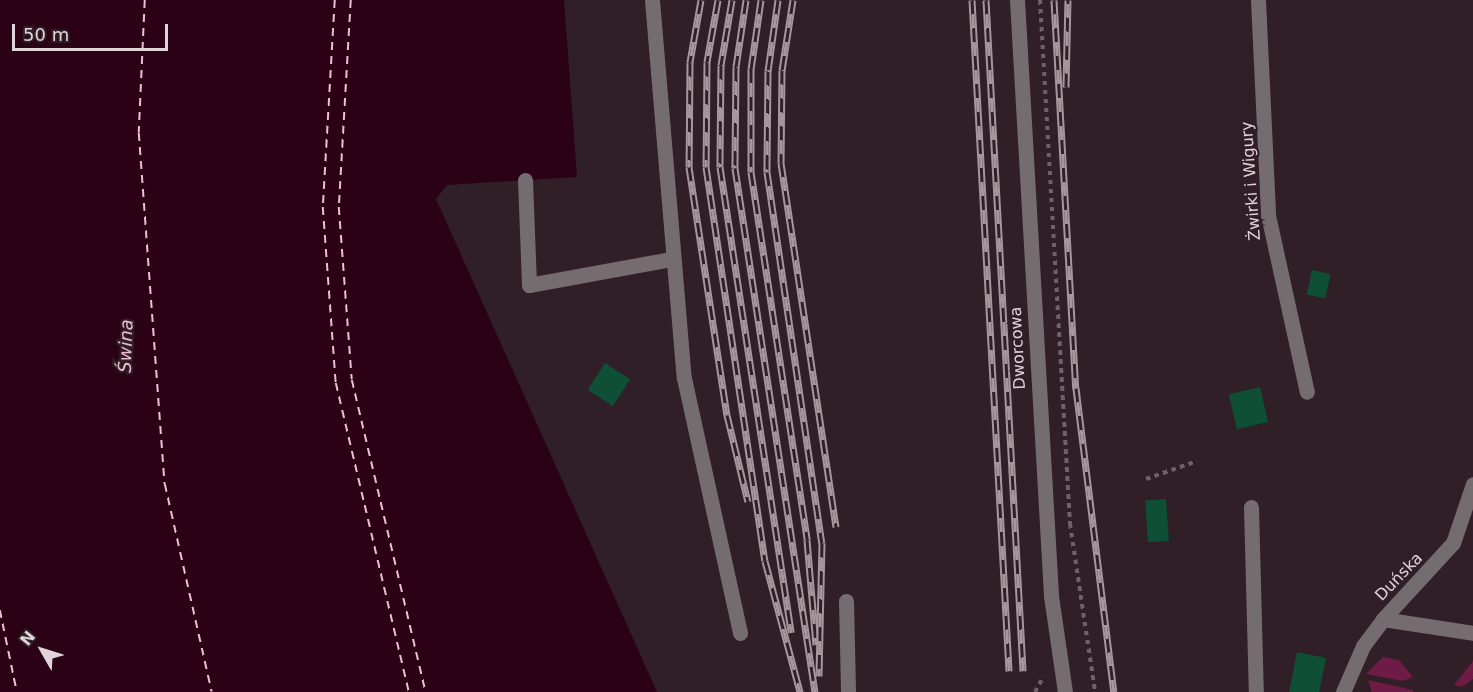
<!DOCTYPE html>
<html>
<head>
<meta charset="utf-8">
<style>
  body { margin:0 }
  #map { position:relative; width:1473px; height:692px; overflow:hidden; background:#301f26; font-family:"DejaVu Sans",sans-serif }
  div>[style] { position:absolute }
  .green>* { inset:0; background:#6e1c45 }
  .water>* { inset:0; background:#2a0115 }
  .ferry>* { height:1.5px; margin-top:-0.75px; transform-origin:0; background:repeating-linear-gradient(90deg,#f0bed1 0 8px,transparent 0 14px) }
  .building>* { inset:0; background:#0f4f36; transform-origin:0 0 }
  .path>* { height:4px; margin-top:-2px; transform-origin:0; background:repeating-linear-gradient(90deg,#706166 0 4.5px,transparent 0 9px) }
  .minor>* { height:15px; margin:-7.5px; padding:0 7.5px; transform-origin:7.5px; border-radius:7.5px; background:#756c6f }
  .rail>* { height:7px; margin-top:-3.5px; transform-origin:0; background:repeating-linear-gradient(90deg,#301f26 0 14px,#a5979c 0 28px); box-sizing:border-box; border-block:2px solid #a5979c }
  span { translate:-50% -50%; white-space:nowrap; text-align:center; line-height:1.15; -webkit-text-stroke:4.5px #301f26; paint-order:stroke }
  .street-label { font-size:16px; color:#e0d4d8 }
  .water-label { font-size:18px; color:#f0bed1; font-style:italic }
  .north { position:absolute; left:12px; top:620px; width:60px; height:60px; -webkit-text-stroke:4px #301f26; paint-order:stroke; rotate:309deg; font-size:16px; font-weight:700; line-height:24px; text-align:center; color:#e0d4d8 }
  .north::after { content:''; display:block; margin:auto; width:21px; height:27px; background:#e0d4d8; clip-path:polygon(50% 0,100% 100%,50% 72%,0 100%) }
  .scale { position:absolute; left:12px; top:24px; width:156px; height:27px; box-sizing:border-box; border:3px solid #e0d4d8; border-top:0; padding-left:8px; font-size:18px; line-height:21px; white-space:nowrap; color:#e0d4d8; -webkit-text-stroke:4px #301f26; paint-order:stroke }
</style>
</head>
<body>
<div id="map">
  <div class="green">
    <i style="clip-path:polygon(1383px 657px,1399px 660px,1413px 677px,1403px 681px,1366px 674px)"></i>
    <i style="clip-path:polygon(1473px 661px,1473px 679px,1462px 687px,1454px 685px)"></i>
    <i style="clip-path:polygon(1368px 680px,1413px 690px,1413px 692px,1372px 692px)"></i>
  </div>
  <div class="water">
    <i style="clip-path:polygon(0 0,564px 0,577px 177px,447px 185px,436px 199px,657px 692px,0 692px)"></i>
  </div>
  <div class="ferry">
    <i style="left:145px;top:0;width:133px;rotate:92.6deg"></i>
    <i style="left:139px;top:133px;width:352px;rotate:85.8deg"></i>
    <i style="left:165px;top:484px;width:213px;rotate:77.3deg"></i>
    <i style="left:335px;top:0;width:207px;rotate:93.3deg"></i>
    <i style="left:323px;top:207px;width:176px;rotate:85.8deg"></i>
    <i style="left:336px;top:383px;width:318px;rotate:76.7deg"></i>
    <i style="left:351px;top:0;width:207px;rotate:93.3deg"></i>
    <i style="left:339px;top:207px;width:173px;rotate:85.7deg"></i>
    <i style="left:352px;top:380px;width:321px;rotate:76.7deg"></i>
    <i style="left:0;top:610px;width:84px;rotate:78.3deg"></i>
  </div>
  <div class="building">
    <i style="left:1312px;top:270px;width:19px;height:25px;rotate:12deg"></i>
    <i style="left:605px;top:363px;width:30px;height:32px;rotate:33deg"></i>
    <i style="left:1260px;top:387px;width:36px;height:32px;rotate:77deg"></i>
    <i style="left:1166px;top:499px;width:42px;height:21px;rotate:86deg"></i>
    <i style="clip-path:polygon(1297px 652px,1326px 658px,1319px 692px,1289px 692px)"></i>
  </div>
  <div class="path">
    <i style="left:1040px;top:0;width:525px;rotate:86.72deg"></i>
    <i style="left:1070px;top:524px;width:170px;rotate:81.5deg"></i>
    <i style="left:1146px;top:479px;width:54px;rotate:-19.4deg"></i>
    <i style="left:1035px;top:692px;width:18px;rotate:-61deg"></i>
  </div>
  <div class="minor">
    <i style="left:652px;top:0;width:379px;rotate:85.2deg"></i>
    <i style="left:684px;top:378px;width:261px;rotate:77.6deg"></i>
    <i style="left:1017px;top:0;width:597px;rotate:86.73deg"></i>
    <i style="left:1051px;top:596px;width:97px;rotate:81.7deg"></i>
    <i style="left:1258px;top:0;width:215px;rotate:87.3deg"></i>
    <i style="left:1268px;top:215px;width:181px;rotate:77.6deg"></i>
    <i style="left:525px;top:180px;width:105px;rotate:87.8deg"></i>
    <i style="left:529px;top:285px;width:144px;rotate:-10.4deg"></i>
    <i style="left:1251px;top:507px;width:185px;rotate:88.5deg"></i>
    <i style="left:846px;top:601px;width:91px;rotate:88.7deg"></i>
    <i style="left:1383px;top:619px;width:91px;rotate:8.8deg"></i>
    <i style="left:1343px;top:692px;width:50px;rotate:-66.5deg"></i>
    <i style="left:1363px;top:646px;width:34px;rotate:-53deg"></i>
    <i style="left:1383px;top:619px;width:103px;rotate:-47.4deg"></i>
    <i style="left:1453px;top:543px;width:62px;rotate:-71.3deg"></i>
  </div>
  <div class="rail">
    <i style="left:701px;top:0;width:63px;rotate:100.1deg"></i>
    <i style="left:690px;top:62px;width:105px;rotate:90.5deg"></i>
    <i style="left:689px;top:167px;width:251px;rotate:81.3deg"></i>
    <i style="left:727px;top:415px;width:89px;rotate:76.4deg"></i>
    <i style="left:718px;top:0;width:63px;rotate:100.1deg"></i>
    <i style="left:707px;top:62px;width:105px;rotate:90.5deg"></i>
    <i style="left:706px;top:167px;width:398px;rotate:81.5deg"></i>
    <i style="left:765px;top:561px;width:136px;rotate:75deg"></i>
    <i style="left:732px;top:0;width:66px;rotate:99.6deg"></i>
    <i style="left:721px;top:65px;width:102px;rotate:90.6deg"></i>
    <i style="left:720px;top:167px;width:471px;rotate:81.3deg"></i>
    <i style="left:746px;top:0;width:68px;rotate:98.5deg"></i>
    <i style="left:736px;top:67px;width:101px;rotate:90.6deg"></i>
    <i style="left:735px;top:168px;width:530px;rotate:81.32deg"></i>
    <i style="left:761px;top:0;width:70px;rotate:98.2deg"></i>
    <i style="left:751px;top:69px;width:103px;rotate:90deg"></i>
    <i style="left:751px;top:172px;width:372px;rotate:81.3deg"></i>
    <i style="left:807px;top:540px;width:105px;rotate:85.1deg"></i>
    <i style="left:778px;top:0;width:72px;rotate:98deg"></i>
    <i style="left:768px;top:71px;width:101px;rotate:90.6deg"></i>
    <i style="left:767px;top:172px;width:375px;rotate:81.6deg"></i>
    <i style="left:822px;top:543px;width:133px;rotate:91.3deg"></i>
    <i style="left:793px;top:0;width:71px;rotate:98.9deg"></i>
    <i style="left:782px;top:70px;width:93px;rotate:90.6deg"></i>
    <i style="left:781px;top:163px;width:368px;rotate:81.4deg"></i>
    <i style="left:972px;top:0;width:672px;rotate:86.84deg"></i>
    <i style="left:986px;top:0;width:672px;rotate:86.84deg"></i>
    <i style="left:1054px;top:0;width:389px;rotate:86.8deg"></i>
    <i style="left:1076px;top:388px;width:306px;rotate:82.9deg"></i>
    <i style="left:1066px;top:87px;width:87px;rotate:-88.7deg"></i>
  </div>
  <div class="street-label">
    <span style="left:1251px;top:181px;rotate:-94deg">Żwirki i Wigury</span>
    <span style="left:1018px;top:348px;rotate:-93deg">Dworcowa</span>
    <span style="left:1399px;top:577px;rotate:-46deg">Duńska</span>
  </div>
  <div class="water-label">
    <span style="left:126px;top:346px;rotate:-88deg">Świna</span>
  </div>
  <div class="north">N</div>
  <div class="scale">50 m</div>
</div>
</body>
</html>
